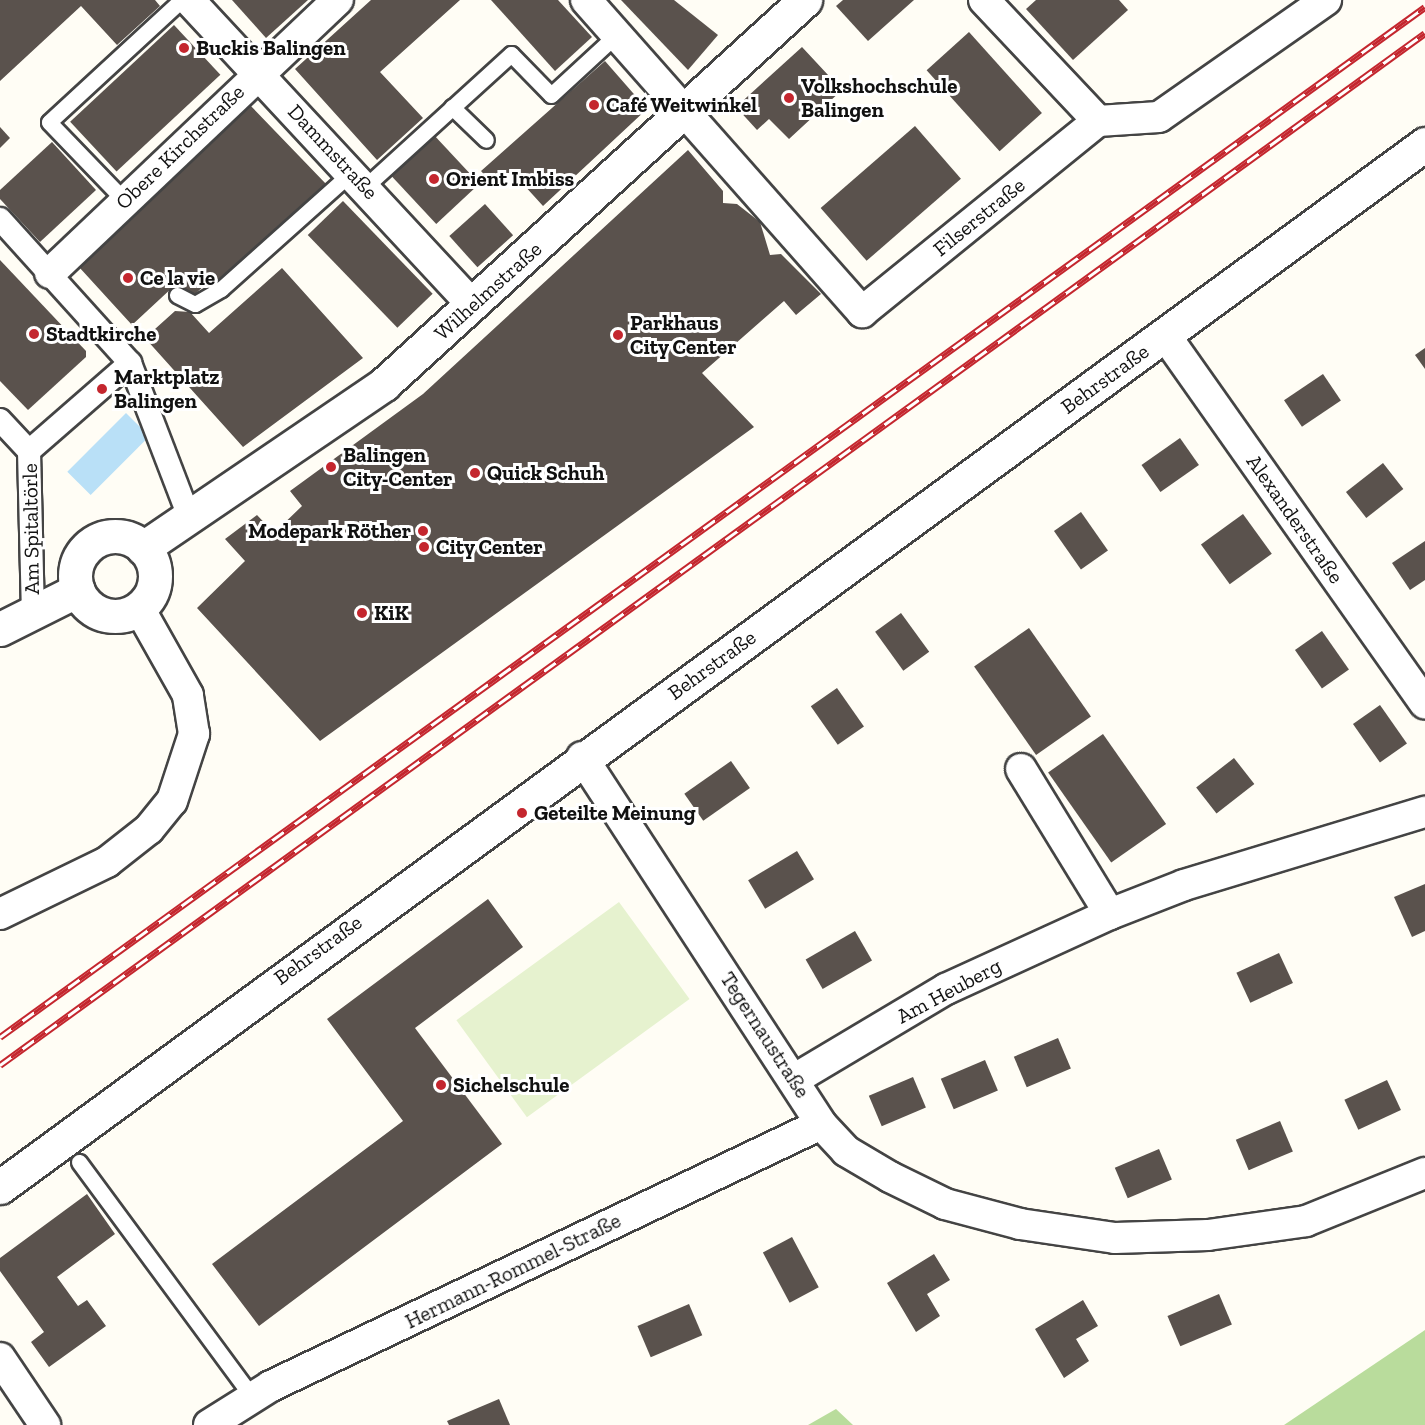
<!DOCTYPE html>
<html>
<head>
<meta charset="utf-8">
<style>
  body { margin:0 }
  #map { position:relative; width:1425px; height:1425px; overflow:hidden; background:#fffdf5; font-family:"Zilla Slab",serif }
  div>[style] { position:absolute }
  .forest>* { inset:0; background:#b9dc9c }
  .pitch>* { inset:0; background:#e6f2cf; transform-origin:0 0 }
  .water>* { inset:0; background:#b9e0f7; transform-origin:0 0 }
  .building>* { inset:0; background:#5a524d; transform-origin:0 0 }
  .roads { filter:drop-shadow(2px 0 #444) drop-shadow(-2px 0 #444) drop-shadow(0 2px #444) drop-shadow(0 -2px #444) }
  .service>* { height:15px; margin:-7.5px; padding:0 7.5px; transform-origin:7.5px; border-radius:7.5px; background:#fff }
  .pedestrian>* { height:22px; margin:-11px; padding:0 11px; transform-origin:11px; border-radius:11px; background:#fff }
  .minor>* { height:30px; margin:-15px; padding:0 15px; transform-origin:15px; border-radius:15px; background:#fff }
  .tertiary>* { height:33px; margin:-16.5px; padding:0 16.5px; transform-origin:16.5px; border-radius:16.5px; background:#fff }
  .tertiary>.ring { margin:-16.5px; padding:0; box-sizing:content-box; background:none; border:33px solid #fff; border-radius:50% }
  .rail>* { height:7px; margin-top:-3.5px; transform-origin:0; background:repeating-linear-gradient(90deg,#fff 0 14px,#c4262e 0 28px); box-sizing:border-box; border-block:2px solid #c4262e }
  .dots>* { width:16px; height:16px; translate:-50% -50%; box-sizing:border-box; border:3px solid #fff; border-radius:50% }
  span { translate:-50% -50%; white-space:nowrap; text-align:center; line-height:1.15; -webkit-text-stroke:6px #fff; paint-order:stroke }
  .poi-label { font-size:21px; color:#111; font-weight:700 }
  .left { translate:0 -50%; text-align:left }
  .right { translate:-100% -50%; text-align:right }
  .street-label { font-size:21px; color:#111 }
</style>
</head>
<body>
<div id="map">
  <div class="forest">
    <i style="clip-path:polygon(1425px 1330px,1425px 1425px,1284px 1425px)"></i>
    <i style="clip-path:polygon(836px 1409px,853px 1425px,808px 1425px)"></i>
  </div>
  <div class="pitch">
    <i style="left:619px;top:902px;width:120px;height:201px;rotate:54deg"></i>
  </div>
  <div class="water">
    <i style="left:126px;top:413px;width:33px;height:83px;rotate:45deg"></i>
  </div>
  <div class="building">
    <i style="clip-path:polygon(0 0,155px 0,160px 6px,117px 45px,81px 6px,0 81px)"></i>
    <i style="clip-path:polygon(232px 0,308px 0,266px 38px)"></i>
    <i style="clip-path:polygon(371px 0,460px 0,380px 72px,423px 118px,377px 160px,295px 69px)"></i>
    <i style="clip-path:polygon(491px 0,558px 0,592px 37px,555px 71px)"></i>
    <i style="clip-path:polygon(621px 0,674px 0,718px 35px,688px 70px)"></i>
    <i style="clip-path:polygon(843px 0,914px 0,868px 41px,836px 6px)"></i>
    <i style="clip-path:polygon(1036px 0,1119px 0,1128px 10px,1073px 60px,1026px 9px)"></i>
    <i style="left:174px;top:25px;width:68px;height:142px;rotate:47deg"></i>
    <i style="left:969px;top:32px;width:109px;height:57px;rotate:48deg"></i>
    <i style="clip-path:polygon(802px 47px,842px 90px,789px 139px,769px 119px,757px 130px,736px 107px)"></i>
    <i style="clip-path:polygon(605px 61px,647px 109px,543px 206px,513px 173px,496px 188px,481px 171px)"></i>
    <i style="clip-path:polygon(249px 104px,327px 185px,217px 285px,211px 279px,190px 299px,163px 271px,174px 286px,132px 325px,79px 267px)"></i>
    <i style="left:915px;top:126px;width:70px;height:125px;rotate:49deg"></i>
    <i style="clip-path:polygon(0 127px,10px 138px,0 148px)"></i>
    <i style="left:433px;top:134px;width:68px;height:59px;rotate:47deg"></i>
    <i style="clip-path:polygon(52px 142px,96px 190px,40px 242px,0 199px,0 190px)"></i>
    <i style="clip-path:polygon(688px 150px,723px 191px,723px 203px,737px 204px,760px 222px,770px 255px,781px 254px,821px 294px,796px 315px,784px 301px,702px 373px,754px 427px,320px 741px,197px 608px,245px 561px,225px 539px,257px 515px,274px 533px,302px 506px,290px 491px,423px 394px)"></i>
    <i style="left:343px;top:201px;width:129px;height:49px;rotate:46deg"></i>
    <i style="left:485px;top:204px;width:42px;height:48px;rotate:48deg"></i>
    <i style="clip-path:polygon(0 260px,86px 351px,86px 357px,28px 410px,0 381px)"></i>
    <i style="clip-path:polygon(282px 268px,363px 358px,243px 447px,145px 338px,175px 311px,190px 312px,209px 333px)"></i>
    <i style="clip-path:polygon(1425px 348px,1425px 369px,1415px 355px)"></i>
    <i style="left:1323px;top:374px;width:32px;height:47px;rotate:56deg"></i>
    <i style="left:1180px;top:438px;width:33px;height:47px;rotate:55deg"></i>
    <i style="left:1383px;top:463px;width:33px;height:47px;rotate:52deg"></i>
    <i style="left:1081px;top:512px;width:47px;height:33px;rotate:55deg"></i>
    <i style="left:1243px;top:514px;width:49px;height:52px;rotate:54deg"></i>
    <i style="clip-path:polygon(1425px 541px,1425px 580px,1410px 590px,1392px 563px)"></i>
    <i style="left:901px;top:613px;width:48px;height:32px;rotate:54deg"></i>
    <i style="left:1029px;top:628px;width:108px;height:67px;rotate:55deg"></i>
    <i style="left:1322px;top:631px;width:47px;height:33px;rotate:55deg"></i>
    <i style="left:837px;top:688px;width:47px;height:32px;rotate:55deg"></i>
    <i style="left:1380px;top:705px;width:47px;height:33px;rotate:55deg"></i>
    <i style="left:1103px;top:734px;width:110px;height:67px;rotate:55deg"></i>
    <i style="left:1234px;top:758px;width:33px;height:48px;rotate:52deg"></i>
    <i style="left:731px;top:761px;width:33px;height:57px;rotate:55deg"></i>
    <i style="left:797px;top:851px;width:33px;height:57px;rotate:59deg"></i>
    <i style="clip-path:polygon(1425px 884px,1425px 931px,1412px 937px,1394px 897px)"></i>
    <i style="clip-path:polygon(488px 899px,523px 947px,415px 1028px,502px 1144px,259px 1326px,212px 1264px,403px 1121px,327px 1019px)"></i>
    <i style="left:855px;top:931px;width:34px;height:57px;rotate:60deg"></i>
    <i style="left:1279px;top:953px;width:33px;height:47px;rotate:65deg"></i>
    <i style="left:1058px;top:1038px;width:33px;height:48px;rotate:67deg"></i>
    <i style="left:985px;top:1060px;width:33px;height:48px;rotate:67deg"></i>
    <i style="left:913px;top:1077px;width:33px;height:48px;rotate:67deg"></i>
    <i style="left:1387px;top:1080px;width:33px;height:47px;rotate:65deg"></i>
    <i style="left:1280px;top:1121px;width:33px;height:48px;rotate:67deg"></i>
    <i style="left:1159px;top:1149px;width:33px;height:48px;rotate:67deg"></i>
    <i style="clip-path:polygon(87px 1194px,115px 1234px,57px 1277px,78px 1306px,87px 1300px,106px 1326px,49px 1367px,31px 1342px,44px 1332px,0 1271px,0 1258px)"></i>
    <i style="left:792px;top:1237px;width:57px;height:33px;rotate:62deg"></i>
    <i style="clip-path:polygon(934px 1254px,950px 1280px,927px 1294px,940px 1316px,916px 1332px,887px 1283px)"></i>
    <i style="left:1219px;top:1294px;width:33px;height:56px;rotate:67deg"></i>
    <i style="clip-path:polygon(1083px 1300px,1098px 1326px,1076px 1339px,1089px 1361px,1064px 1378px,1035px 1329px)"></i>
    <i style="left:689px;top:1304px;width:34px;height:56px;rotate:67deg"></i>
    <i style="clip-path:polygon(499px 1399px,510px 1425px,449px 1425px,447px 1421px)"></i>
  </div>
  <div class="roads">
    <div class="service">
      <i style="left:452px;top:107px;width:47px;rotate:44.1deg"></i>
      <i style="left:366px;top:186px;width:196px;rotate:-42.3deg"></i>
      <i style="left:511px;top:54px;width:57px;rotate:45.7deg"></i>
      <i style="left:551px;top:95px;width:90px;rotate:-42.7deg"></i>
      <i style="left:124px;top:200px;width:108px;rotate:-133.9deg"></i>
      <i style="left:49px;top:122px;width:180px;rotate:-42.7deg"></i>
      <i style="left:177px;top:295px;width:20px;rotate:27deg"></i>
      <i style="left:195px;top:304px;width:30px;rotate:-30deg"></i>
      <i style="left:221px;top:289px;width:177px;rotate:-41.8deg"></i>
      <i style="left:79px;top:1162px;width:292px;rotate:53.6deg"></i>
    </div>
    <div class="pedestrian">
      <i style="left:0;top:219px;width:194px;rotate:47.9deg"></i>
      <i style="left:130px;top:363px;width:165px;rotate:69deg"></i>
      <i style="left:0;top:420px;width:42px;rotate:46.9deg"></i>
      <i style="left:29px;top:451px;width:163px;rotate:88.6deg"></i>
      <i style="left:29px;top:451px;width:134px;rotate:-41.1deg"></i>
    </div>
    <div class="minor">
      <i style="left:189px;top:0;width:417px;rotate:47.1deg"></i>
      <i style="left:586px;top:0;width:417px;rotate:48.5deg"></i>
      <i style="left:862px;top:312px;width:304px;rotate:-39deg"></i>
      <i style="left:1098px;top:121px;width:61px;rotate:-3.8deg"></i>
      <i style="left:1159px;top:117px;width:204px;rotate:-35deg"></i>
      <i style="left:984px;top:0;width:166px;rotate:46.7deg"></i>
      <i style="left:50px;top:273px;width:397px;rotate:-43.5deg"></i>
      <i style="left:1165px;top:335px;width:451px;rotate:54.8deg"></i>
      <i style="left:582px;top:757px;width:438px;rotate:56.9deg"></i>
      <i style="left:821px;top:1124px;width:37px;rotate:47deg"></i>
      <i style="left:846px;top:1151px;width:51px;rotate:30.6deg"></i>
      <i style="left:890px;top:1177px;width:61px;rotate:26.1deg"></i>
      <i style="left:945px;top:1204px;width:78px;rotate:14.9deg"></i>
      <i style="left:1020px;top:1224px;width:96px;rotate:8.4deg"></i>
      <i style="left:1115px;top:1238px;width:93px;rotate:-1.8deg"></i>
      <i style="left:1208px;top:1235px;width:99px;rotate:-8.1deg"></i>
      <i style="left:1306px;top:1221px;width:128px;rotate:-22deg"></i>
      <i style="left:1021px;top:769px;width:170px;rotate:58.5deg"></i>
      <i style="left:0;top:914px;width:119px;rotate:-25.9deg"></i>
      <i style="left:107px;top:862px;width:53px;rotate:-38.2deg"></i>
      <i style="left:149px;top:829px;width:36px;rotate:-51deg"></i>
      <i style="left:172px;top:801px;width:71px;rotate:-71.8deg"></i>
      <i style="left:194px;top:734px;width:39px;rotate:-99deg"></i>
      <i style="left:188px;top:695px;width:100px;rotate:-119.4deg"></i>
      <i style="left:795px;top:1079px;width:176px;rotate:-30.8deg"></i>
      <i style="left:946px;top:989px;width:180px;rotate:-24.6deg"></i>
      <i style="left:1110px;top:914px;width:79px;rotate:-21.4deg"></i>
      <i style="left:1184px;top:885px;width:252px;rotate:-16.9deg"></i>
      <i style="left:0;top:1358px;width:81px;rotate:56.1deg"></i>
      <i style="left:209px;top:1425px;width:73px;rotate:-32.2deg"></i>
      <i style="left:271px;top:1386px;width:609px;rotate:-25.47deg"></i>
    </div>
    <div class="tertiary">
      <i class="ring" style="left:75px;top:536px;width:47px;height:47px"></i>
      <i style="left:143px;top:548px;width:292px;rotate:-34.2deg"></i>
      <i style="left:384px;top:384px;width:570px;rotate:-42.37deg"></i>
      <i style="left:0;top:629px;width:87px;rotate:-26.6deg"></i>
      <i style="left:0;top:1187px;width:1766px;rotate:-36.2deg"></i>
    </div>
  </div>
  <div class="rail">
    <i style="left:0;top:1037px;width:1758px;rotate:-35.86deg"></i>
    <i style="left:0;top:1065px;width:1759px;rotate:-35.91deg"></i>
  </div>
  <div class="dots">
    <i style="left:184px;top:48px;background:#c4262e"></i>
    <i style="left:789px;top:98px;background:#c4262e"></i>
    <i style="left:594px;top:105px;background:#c4262e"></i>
    <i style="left:434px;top:179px;background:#c4262e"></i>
    <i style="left:128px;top:278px;background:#c4262e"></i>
    <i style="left:34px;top:334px;background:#c4262e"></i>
    <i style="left:618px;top:335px;background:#c4262e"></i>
    <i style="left:102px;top:389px;background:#c4262e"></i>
    <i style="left:331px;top:467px;background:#c4262e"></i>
    <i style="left:475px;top:473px;background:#c4262e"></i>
    <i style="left:423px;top:531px;background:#c4262e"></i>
    <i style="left:424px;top:547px;background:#c4262e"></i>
    <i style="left:362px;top:613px;background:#c4262e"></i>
    <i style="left:522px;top:813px;background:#c4262e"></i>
    <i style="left:441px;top:1085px;background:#c4262e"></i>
  </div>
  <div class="poi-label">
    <span class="left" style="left:196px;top:48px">Buckis Balingen</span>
    <span class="left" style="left:801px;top:98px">Volkshochschule<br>Balingen</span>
    <span class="left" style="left:606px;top:105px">Café Weitwinkel</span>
    <span class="left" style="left:446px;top:179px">Orient Imbiss</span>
    <span class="left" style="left:140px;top:278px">Ce la vie</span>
    <span class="left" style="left:630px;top:335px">Parkhaus<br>City Center</span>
    <span class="left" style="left:46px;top:334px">Stadtkirche</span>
    <span class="left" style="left:114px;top:389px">Marktplatz<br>Balingen</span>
    <span class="left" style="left:343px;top:467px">Balingen<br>City-Center</span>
    <span class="left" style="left:487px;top:473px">Quick Schuh</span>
    <span class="right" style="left:411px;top:531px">Modepark Röther</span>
    <span class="left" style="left:436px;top:547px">City Center</span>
    <span class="left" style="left:374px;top:613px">KiK</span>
    <span class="left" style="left:534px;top:813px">Geteilte Meinung</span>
    <span class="left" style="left:453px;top:1085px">Sichelschule</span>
  </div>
  <div class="street-label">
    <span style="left:180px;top:147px;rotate:-44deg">Obere Kirchstraße</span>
    <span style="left:333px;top:152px;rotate:47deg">Dammstraße</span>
    <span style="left:979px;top:217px;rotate:-39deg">Filserstraße</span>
    <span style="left:488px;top:291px;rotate:-42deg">Wilhelmstraße</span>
    <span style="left:1105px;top:379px;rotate:-36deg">Behrstraße</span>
    <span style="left:1295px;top:519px;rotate:55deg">Alexanderstraße</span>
    <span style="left:31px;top:529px;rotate:-91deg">Am Spitaltörle</span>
    <span style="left:712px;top:665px;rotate:-36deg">Behrstraße</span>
    <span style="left:318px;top:950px;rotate:-36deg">Behrstraße</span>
    <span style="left:949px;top:991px;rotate:-28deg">Am Heuberg</span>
    <span style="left:765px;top:1035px;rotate:57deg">Tegernaustraße</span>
    <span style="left:513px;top:1271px;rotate:-26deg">Hermann-Rommel-Straße</span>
  </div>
</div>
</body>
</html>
